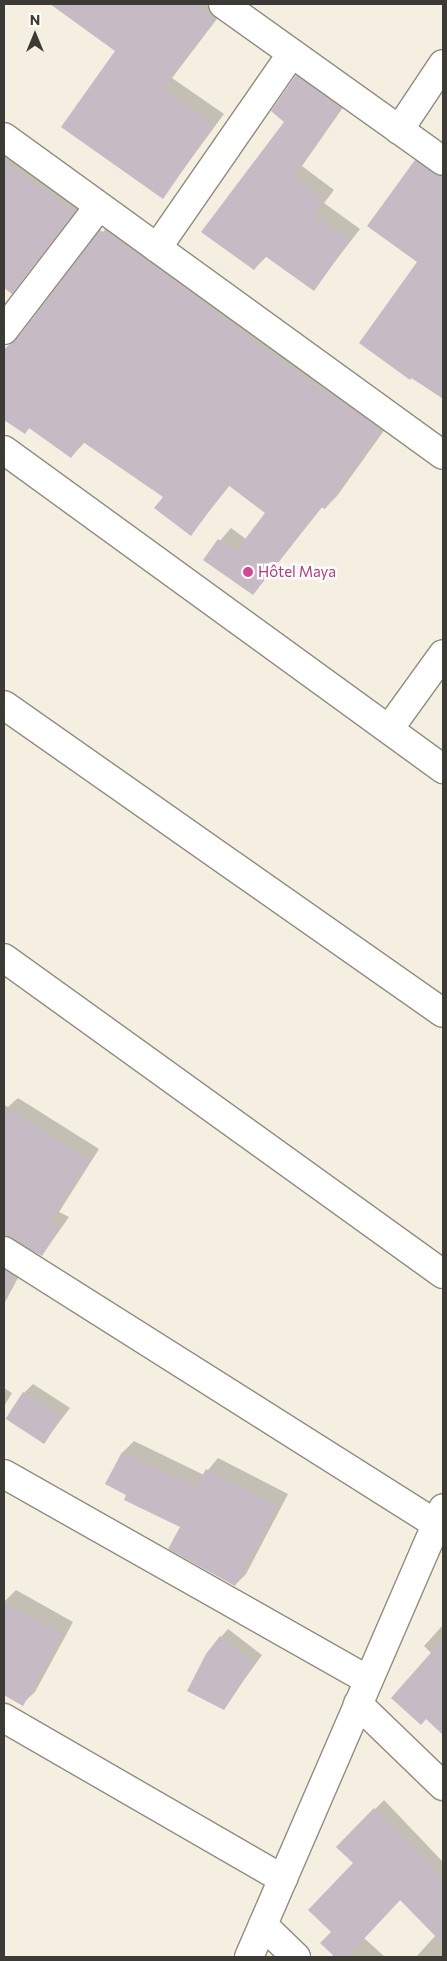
<!DOCTYPE html>
<html>
<head>
<meta charset="utf-8">
<style>
  body { margin:0 }
  #map { position:relative; width:447px; height:1961px; overflow:hidden; background:#f5efe1; font-family:Commissioner,sans-serif }
  div>[style] { position:absolute }
  .shadow>* { inset:0; background:#0003 }
  .building>* { inset:0; background:#c6bac4; transform-origin:0 0 }
  .roads { filter:drop-shadow(1px 0 #918c7f) drop-shadow(-1px 0 #918c7f) drop-shadow(0 1px #918c7f) drop-shadow(0 -1px #918c7f) }
  .minor>* { height:28px; margin:-14px; padding:0 14px; transform-origin:14px; border-radius:14px; background:#fff }
  .dots>* { width:14px; height:14px; translate:-50% -50%; box-sizing:border-box; border:2px solid #fefdfa; border-radius:50% }
  span { translate:-50% -50%; white-space:nowrap; text-align:center; line-height:1.15; -webkit-text-stroke:5px #fefdfa; paint-order:stroke }
  .hotel-label { font-size:15px; color:#b23c85 }
  .left { translate:0 -50%; text-align:left }
  .frame { position:absolute; inset:0; border:5px solid #3c3a34; pointer-events:none }
  .north { position:absolute; left:10px; top:10px; width:50px; height:50px; -webkit-text-stroke:4px #fefdfa; paint-order:stroke; rotate:0deg; font-size:14px; font-weight:700; line-height:20px; text-align:center; color:#3c3a34 }
  .north::after { content:''; display:block; margin:auto; width:18px; height:22px; background:#3c3a34; clip-path:polygon(50% 0,100% 100%,50% 72%,0 100%) }
</style>
</head>
<body>
<div id="map">
  <div class="shadow">
    <i style="clip-path:polygon(53px 4px,221px 4px,226px 7px,172px 78px,224px 114px,162px 198px,117px 50px)"></i>
    <i style="clip-path:polygon(308px 65px,351px 96px,302px 166px,334px 190px,324px 203px,360px 229px,313px 290px,267px 256px,254px 269px,297px 76px)"></i>
    <i style="clip-path:polygon(4px 135px,85px 200px,12px 292px,4px 286px)"></i>
    <i style="clip-path:polygon(427px 149px,443px 160px,443px 399px,411px 377px,419px 262px,416px 161px)"></i>
    <i style="clip-path:polygon(113px 219px,393px 418px,337px 496px,325px 508px,323px 506px,253px 594px,204px 559px,231px 528px,246px 539px,267px 513px,230px 485px,191px 534px,164px 496px,85px 442px,71px 457px,30px 427px,24px 432px,4px 418px,4px 351px,25px 331px)"></i>
    <i style="clip-path:polygon(18px 1098px,99px 1149px,59px 1212px,69px 1217px,42px 1255px,4px 1235px,4px 1197px,16px 1177px,4px 1169px,4px 1105px,8px 1107px)"></i>
    <i style="clip-path:polygon(4px 1250px,25px 1265px,4px 1304px)"></i>
    <i style="clip-path:polygon(33px 1384px,70px 1408px,44px 1442px,24px 1393px)"></i>
    <i style="clip-path:polygon(4px 1388px,12px 1393px,4px 1406px)"></i>
    <i style="clip-path:polygon(134px 1441px,204px 1475px,218px 1458px,288px 1494px,246px 1574px,235px 1585px,182px 1526px,106px 1483px,123px 1452px)"></i>
    <i style="clip-path:polygon(16px 1590px,73px 1622px,35px 1692px,22px 1704px,4px 1694px,4px 1602px)"></i>
    <i style="clip-path:polygon(443px 1625px,443px 1733px,426px 1718px,432px 1654px,424px 1646px)"></i>
    <i style="clip-path:polygon(228px 1629px,262px 1655px,223px 1709px,221px 1637px)"></i>
    <i style="clip-path:polygon(384px 1800px,443px 1862px,443px 1957px,416px 1957px,436px 1935px,401px 1899px,364px 1938px,385px 1957px,333px 1957px,333px 1932px,355px 1863px,338px 1847px)"></i>
  </div>
  <div class="building">
    <i style="clip-path:polygon(50px 4px,196px 4px,216px 19px,162px 89px,214px 125px,163px 199px,61px 127px,115px 51px)"></i>
    <i style="clip-path:polygon(296px 75px,341px 108px,292px 177px,324px 201px,314px 215px,350px 240px,314px 291px,265px 256px,254px 270px,201px 232px,284px 122px,271px 111px)"></i>
    <i style="clip-path:polygon(415px 160px,443px 177px,443px 398px,411px 378px,410px 380px,359px 343px,417px 262px,367px 226px)"></i>
    <i style="clip-path:polygon(4px 162px,75px 212px,12px 294px,4px 288px)"></i>
    <i style="clip-path:polygon(100px 230px,104px 233px,106px 230px,147px 260px,324px 393px,326px 389px,382px 430px,325px 509px,321px 507px,253px 595px,203px 560px,218px 539px,236px 551px,265px 513px,228px 485px,191px 536px,154px 508px,163px 497px,83px 442px,71px 458px,29px 428px,25px 434px,4px 420px,4px 349px,16px 340px)"></i>
    <i style="clip-path:polygon(4px 1107px,89px 1160px,49px 1223px,59px 1229px,42px 1256px,4px 1236px)"></i>
    <i style="clip-path:polygon(4px 1269px,15px 1277px,4px 1297px)"></i>
    <i style="left:23px;top:1392px;width:46px;height:32px;rotate:33deg"></i>
    <i style="clip-path:polygon(122px 1452px,196px 1487px,206px 1469px,277px 1505px,235px 1586px,168px 1549px,180px 1527px,124px 1500px,126px 1495px,105px 1484px)"></i>
    <i style="clip-path:polygon(4px 1602px,62px 1634px,23px 1706px,4px 1695px)"></i>
    <i style="clip-path:polygon(220px 1636px,255px 1663px,224px 1710px,187px 1691px,206px 1654px)"></i>
    <i style="clip-path:polygon(443px 1639px,443px 1735px,426px 1719px,421px 1725px,391px 1698px)"></i>
    <i style="clip-path:polygon(374px 1808px,443px 1879px,443px 1944px,400px 1900px,347px 1957px,335px 1957px,320px 1943px,331px 1932px,308px 1910px,353px 1863px,336px 1847px)"></i>
  </div>
  <div class="roads">
    <div class="minor">
      <i style="left:223px;top:4px;width:270px;rotate:35.5deg"></i>
      <i style="left:399px;top:130px;width:79px;rotate:-56.3deg"></i>
      <i style="left:4px;top:137px;width:542px;rotate:35.92deg"></i>
      <i style="left:157px;top:248px;width:237px;rotate:-55.3deg"></i>
      <i style="left:4px;top:330px;width:156px;rotate:-52.5deg"></i>
      <i style="left:4px;top:450px;width:543px;rotate:36deg"></i>
      <i style="left:4px;top:705px;width:536px;rotate:35.05deg"></i>
      <i style="left:389px;top:729px;width:92px;rotate:-54.2deg"></i>
      <i style="left:4px;top:958px;width:541px;rotate:35.75deg"></i>
      <i style="left:4px;top:1251px;width:511px;rotate:32.29deg"></i>
      <i style="left:4px;top:1474px;width:418px;rotate:29.5deg"></i>
      <i style="left:358px;top:1704px;width:118px;rotate:44deg"></i>
      <i style="left:4px;top:1718px;width:322px;rotate:30deg"></i>
      <i style="left:263px;top:1925px;width:46px;rotate:44.1deg"></i>
      <i style="left:249px;top:1957px;width:489px;rotate:-66.6deg"></i>
    </div>
  </div>
  <div class="dots">
    <i style="left:248px;top:572px;background:#d1479c"></i>
  </div>
  <div class="hotel-label">
    <span class="left" style="left:258px;top:572px">Hôtel Maya</span>
  </div>
  <div class="frame"></div>
  <div class="north">N</div>
</div>
</body>
</html>
